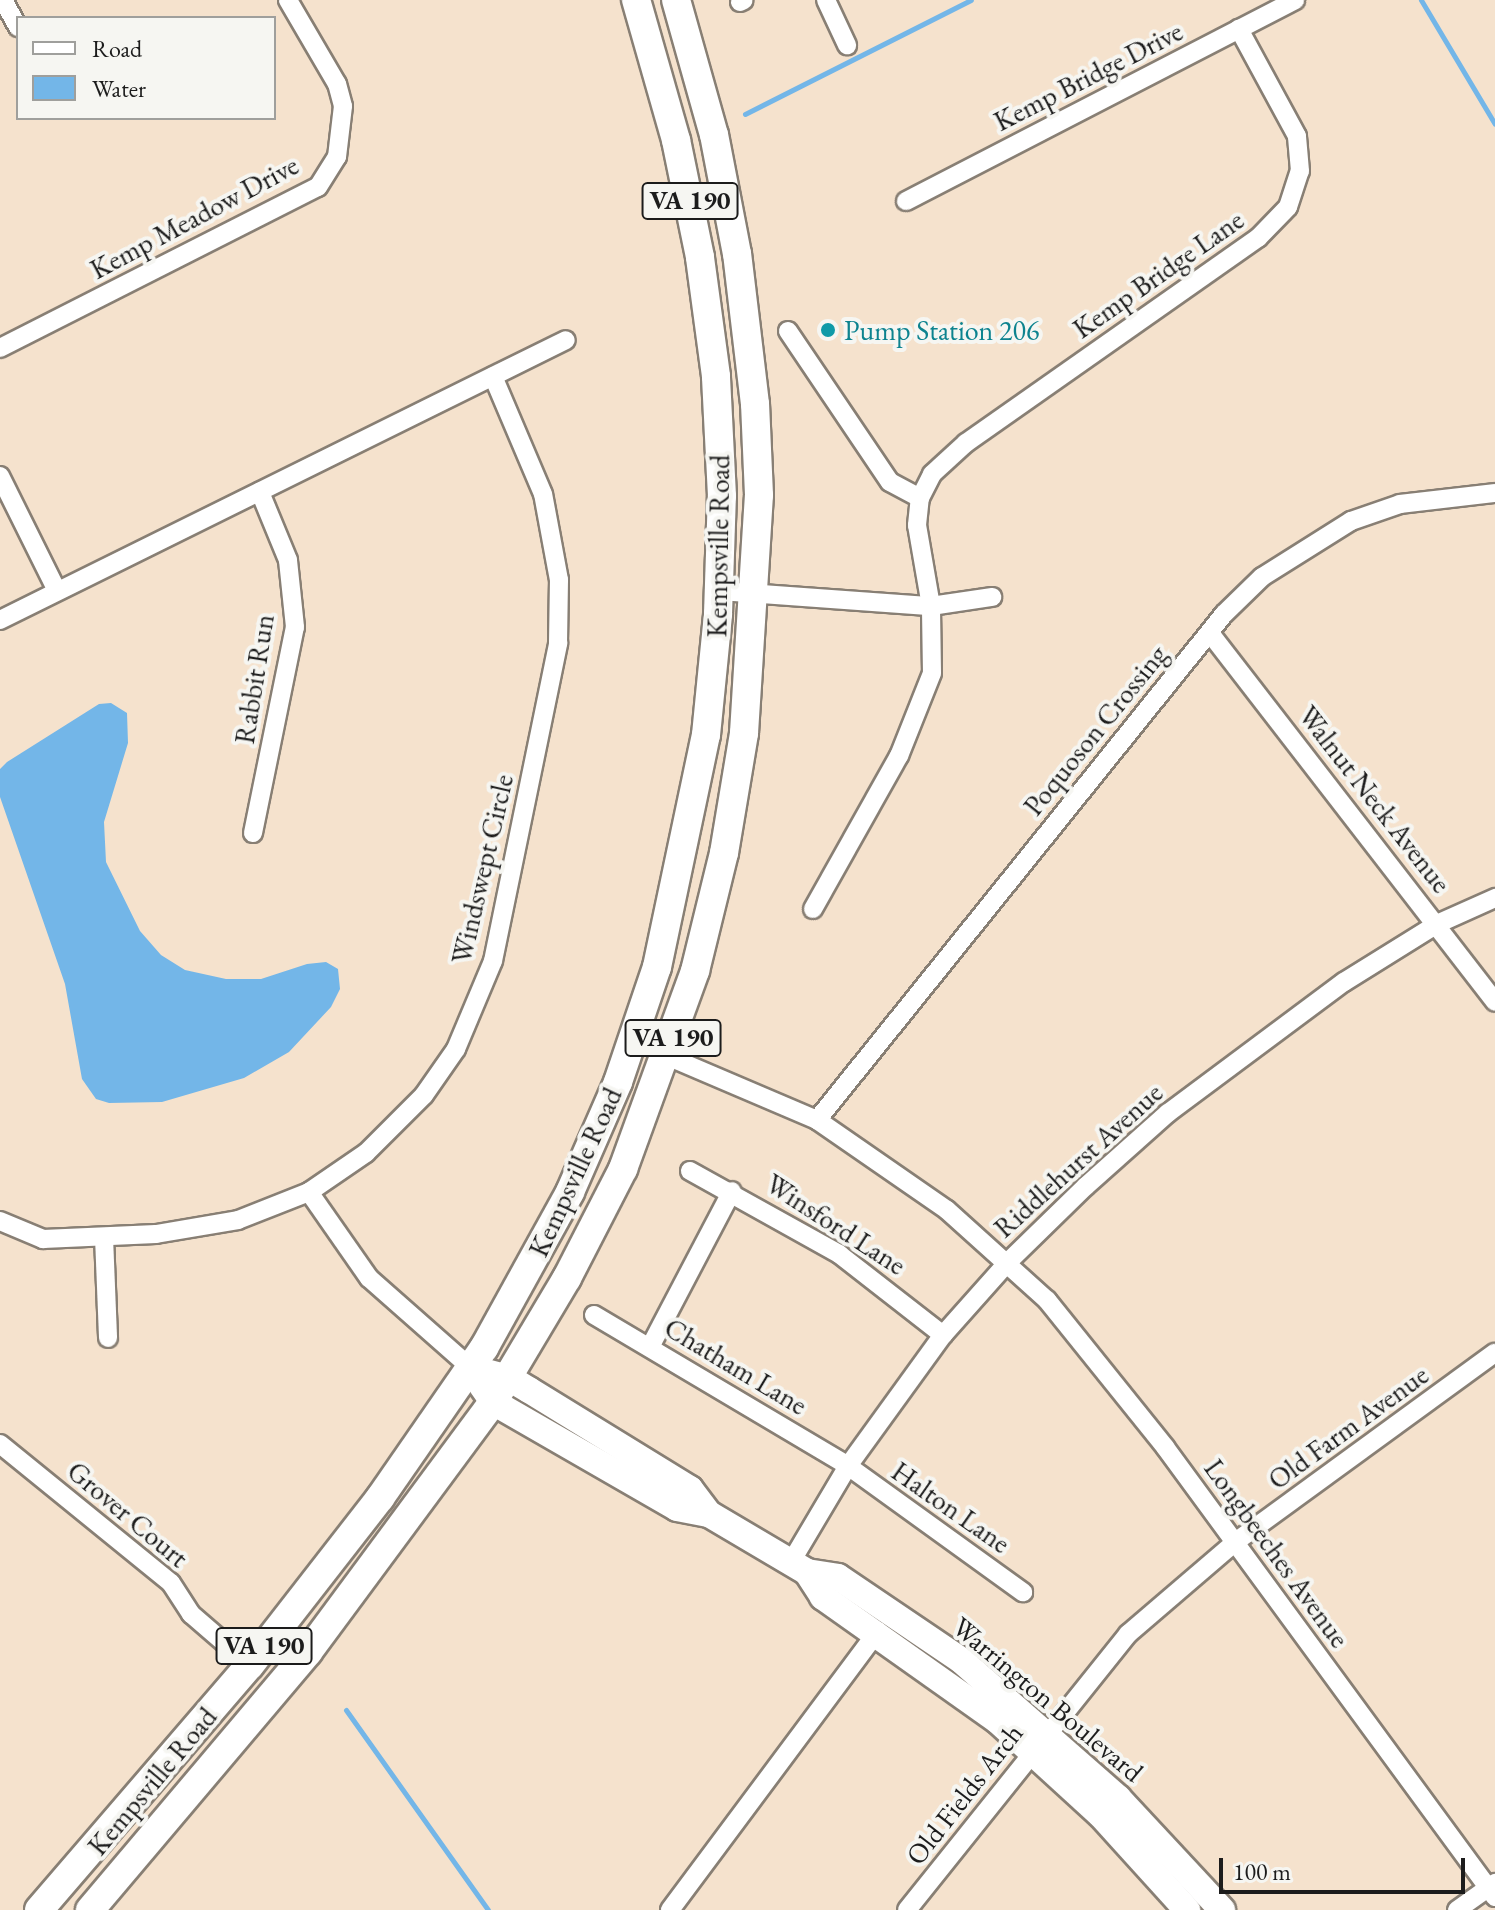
<!DOCTYPE html>
<html>
<head>
<meta charset="utf-8">
<style>
  body { margin:0 }
  #map { position:relative; width:1495px; height:1910px; overflow:hidden; background:#f5e2cd; font-family:"EB Garamond",serif }
  div>[style] { position:absolute }
  .water>* { inset:0; background:#73b6e8 }
  .stream>* { height:5px; margin:-2.5px; padding:0 2.5px; transform-origin:2.5px; border-radius:2.5px; background:#73b6e8 }
  .roads { filter:drop-shadow(2px 0 #887f74) drop-shadow(-2px 0 #887f74) drop-shadow(0 2px #887f74) drop-shadow(0 -2px #887f74) }
  .street>* { height:18px; margin:-9px; padding:0 9px; transform-origin:9px; border-radius:9px; background:#fff }
  .secondary>* { height:26px; margin:-13px; padding:0 13px; transform-origin:13px; border-radius:13px; background:#fff }
  .primary>* { height:28px; margin:-14px; padding:0 14px; transform-origin:14px; border-radius:14px; background:#fff }
  .dots>* { width:22px; height:22px; translate:-50% -50%; box-sizing:border-box; border:4px solid #f6f6f2; border-radius:50% }
  span { translate:-50% -50%; white-space:nowrap; text-align:center; line-height:1.15; -webkit-text-stroke:8px #f6f6f2; paint-order:stroke }
  .shield-label span { padding:2px 6px; background:#f6f6f2; border:2px solid; border-radius:6px; -webkit-text-stroke-width:0 }
  .shield-label { font-size:26px; color:#1c1c1c; font-weight:700 }
  .street-label { font-size:28px; color:#1c1c1c }
  .culture-label { font-size:28px; color:#0d838f }
  .left { translate:0 -50%; text-align:left }
  .legend { position:absolute; left:16px; top:16px; width:260px; height:104px; box-sizing:border-box; background:#f6f6f2; border:2px solid #9f9f9c; margin:0; padding:10px 14px; list-style:none; font-size:24px; color:#1c1c1c }
  .legend li { display:flex; align-items:center; gap:16px; height:40px }
  .legend b { width:40px; border:2px solid #9f9f9c }
  .scale { position:absolute; left:1219px; top:1858px; width:246px; height:36px; box-sizing:border-box; border:4px solid #1c1c1c; border-top:0; padding-left:10px; font-size:24px; line-height:28px; white-space:nowrap; color:#1c1c1c; -webkit-text-stroke:6px #f6f6f2; paint-order:stroke }
</style>
</head>
<body>
<div id="map">
  <div class="water">
    <i style="clip-path:polygon(111px 703px,127px 713px,128px 743px,104px 822px,106px 862px,140px 931px,161px 955px,185px 970px,226px 979px,261px 979px,307px 964px,326px 962px,338px 969px,340px 989px,331px 1007px,289px 1052px,244px 1078px,162px 1102px,109px 1103px,96px 1099px,82px 1079px,65px 984px,0 797px,0 769px,7px 762px,99px 704px)"></i>
  </div>
  <div class="stream">
    <i style="left:1421px;top:0;width:144px;rotate:59.2deg"></i>
    <i style="left:745px;top:114px;width:253px;rotate:-26.8deg"></i>
    <i style="left:346px;top:1710px;width:245px;rotate:54.6deg"></i>
  </div>
  <div class="roads">
    <div class="street">
      <i style="left:3px;top:0;width:31px;rotate:61deg"></i>
      <i style="left:826px;top:0;width:50px;rotate:65deg"></i>
      <i style="left:740px;top:2px;width:4px;rotate:-27deg"></i>
      <i style="left:906px;top:201px;width:438px;rotate:-27.3deg"></i>
      <i style="left:788px;top:331px;width:182px;rotate:56deg"></i>
      <i style="left:890px;top:482px;width:34px;rotate:28deg"></i>
      <i style="left:0;top:348px;width:356px;rotate:-26.9deg"></i>
      <i style="left:318px;top:187px;width:36px;rotate:-58deg"></i>
      <i style="left:337px;top:157px;width:51px;rotate:-83.3deg"></i>
      <i style="left:343px;top:106px;width:23px;rotate:-105deg"></i>
      <i style="left:337px;top:84px;width:97px;rotate:-120.3deg"></i>
      <i style="left:0;top:476px;width:128px;rotate:63.6deg"></i>
      <i style="left:720px;top:591px;width:212px;rotate:4.1deg"></i>
      <i style="left:931px;top:606px;width:62px;rotate:-8.4deg"></i>
      <i style="left:0;top:620px;width:631px;rotate:-26.32deg"></i>
      <i style="left:1210px;top:633px;width:466px;rotate:52.3deg"></i>
      <i style="left:253px;top:833px;width:210px;rotate:-78.5deg"></i>
      <i style="left:295px;top:627px;width:67px;rotate:-96deg"></i>
      <i style="left:288px;top:560px;width:74px;rotate:-112.4deg"></i>
      <i style="left:813px;top:909px;width:176px;rotate:-60.7deg"></i>
      <i style="left:899px;top:756px;width:89px;rotate:-68.3deg"></i>
      <i style="left:932px;top:673px;width:67px;rotate:-90.9deg"></i>
      <i style="left:931px;top:606px;width:82px;rotate:-99.8deg"></i>
      <i style="left:917px;top:525px;width:27px;rotate:-84deg"></i>
      <i style="left:920px;top:498px;width:27px;rotate:-63deg"></i>
      <i style="left:932px;top:474px;width:46px;rotate:-42.4deg"></i>
      <i style="left:966px;top:443px;width:357px;rotate:-35.1deg"></i>
      <i style="left:1258px;top:238px;width:43px;rotate:-45.9deg"></i>
      <i style="left:1288px;top:207px;width:38px;rotate:-72deg"></i>
      <i style="left:1300px;top:171px;width:35px;rotate:-95deg"></i>
      <i style="left:1297px;top:136px;width:122px;rotate:-118.5deg"></i>
      <i style="left:667px;top:1056px;width:163px;rotate:23.1deg"></i>
      <i style="left:817px;top:1120px;width:158px;rotate:34.7deg"></i>
      <i style="left:947px;top:1210px;width:135px;rotate:42deg"></i>
      <i style="left:1047px;top:1300px;width:189px;rotate:51.2deg"></i>
      <i style="left:1165px;top:1447px;width:558px;rotate:53.75deg"></i>
      <i style="left:817px;top:1120px;width:649px;rotate:-51.19deg"></i>
      <i style="left:1224px;top:614px;width:53px;rotate:-44.2deg"></i>
      <i style="left:1262px;top:577px;width:105px;rotate:-32.2deg"></i>
      <i style="left:1351px;top:521px;width:52px;rotate:-19.1deg"></i>
      <i style="left:1400px;top:504px;width:96px;rotate:-6.6deg"></i>
      <i style="left:690px;top:1171px;width:171px;rotate:29.1deg"></i>
      <i style="left:839px;top:1254px;width:132px;rotate:37.9deg"></i>
      <i style="left:309px;top:1192px;width:105px;rotate:55.1deg"></i>
      <i style="left:369px;top:1278px;width:136px;rotate:41.4deg"></i>
      <i style="left:0;top:1221px;width:47px;rotate:22.7deg"></i>
      <i style="left:43px;top:1239px;width:113px;rotate:-2.5deg"></i>
      <i style="left:156px;top:1234px;width:83px;rotate:-9.7deg"></i>
      <i style="left:238px;top:1220px;width:76px;rotate:-21.5deg"></i>
      <i style="left:309px;top:1192px;width:69px;rotate:-34.4deg"></i>
      <i style="left:366px;top:1153px;width:82px;rotate:-45deg"></i>
      <i style="left:424px;top:1095px;width:56px;rotate:-55.2deg"></i>
      <i style="left:456px;top:1049px;width:95px;rotate:-67.2deg"></i>
      <i style="left:493px;top:961px;width:325px;rotate:-78.4deg"></i>
      <i style="left:558px;top:643px;width:63px;rotate:-89.1deg"></i>
      <i style="left:559px;top:580px;width:87px;rotate:-100.5deg"></i>
      <i style="left:543px;top:494px;width:128px;rotate:-113deg"></i>
      <i style="left:104px;top:1237px;width:101px;rotate:87.7deg"></i>
      <i style="left:594px;top:1315px;width:295px;rotate:30.7deg"></i>
      <i style="left:848px;top:1466px;width:216px;rotate:35.8deg"></i>
      <i style="left:650px;top:1347px;width:176px;rotate:-62.3deg"></i>
      <i style="left:0;top:1444px;width:220px;rotate:39.1deg"></i>
      <i style="left:171px;top:1583px;width:37px;rotate:57deg"></i>
      <i style="left:191px;top:1614px;width:78px;rotate:40.8deg"></i>
      <i style="left:791px;top:1562px;width:112px;rotate:-59.3deg"></i>
      <i style="left:848px;top:1466px;width:162px;rotate:-54.1deg"></i>
      <i style="left:943px;top:1335px;width:98px;rotate:-48.3deg"></i>
      <i style="left:1008px;top:1262px;width:109px;rotate:-44.3deg"></i>
      <i style="left:1086px;top:1186px;width:110px;rotate:-41.7deg"></i>
      <i style="left:1168px;top:1113px;width:219px;rotate:-36.7deg"></i>
      <i style="left:1344px;top:982px;width:110px;rotate:-31.9deg"></i>
      <i style="left:1437px;top:924px;width:64px;rotate:-24.1deg"></i>
      <i style="left:670px;top:1910px;width:348px;rotate:-53.3deg"></i>
      <i style="left:907px;top:1910px;width:354px;rotate:-51.3deg"></i>
      <i style="left:1128px;top:1634px;width:140px;rotate:-40.6deg"></i>
      <i style="left:1234px;top:1543px;width:323px;rotate:-36.1deg"></i>
      <i style="left:1457px;top:1910px;width:47px;rotate:-35.4deg"></i>
    </div>
    <div class="secondary">
      <i style="left:471px;top:1368px;width:39px;rotate:15deg"></i>
      <i style="left:509px;top:1378px;width:23px;rotate:31deg"></i>
      <i style="left:529px;top:1390px;width:189px;rotate:31.6deg"></i>
      <i style="left:690px;top:1489px;width:31px;rotate:53deg"></i>
      <i style="left:709px;top:1514px;width:114px;rotate:30.6deg"></i>
      <i style="left:807px;top:1572px;width:31px;rotate:9deg"></i>
      <i style="left:838px;top:1577px;width:150px;rotate:34.1deg"></i>
      <i style="left:962px;top:1661px;width:208px;rotate:41.3deg"></i>
      <i style="left:1118px;top:1798px;width:153px;rotate:47.1deg"></i>
      <i style="left:482px;top:1386px;width:19px;rotate:55deg"></i>
      <i style="left:493px;top:1402px;width:212px;rotate:29.9deg"></i>
      <i style="left:677px;top:1508px;width:33px;rotate:11deg"></i>
      <i style="left:807px;top:1572px;width:30px;rotate:57deg"></i>
      <i style="left:823px;top:1597px;width:214px;rotate:35.3deg"></i>
      <i style="left:998px;top:1721px;width:138px;rotate:42.4deg"></i>
      <i style="left:1100px;top:1814px;width:130px;rotate:47.8deg"></i>
    </div>
    <div class="primary">
      <i style="left:39px;top:1910px;width:323px;rotate:-49.3deg"></i>
      <i style="left:250px;top:1665px;width:212px;rotate:-52.1deg"></i>
      <i style="left:380px;top:1498px;width:183px;rotate:-55.3deg"></i>
      <i style="left:484px;top:1348px;width:178px;rotate:-61.1deg"></i>
      <i style="left:570px;top:1192px;width:120px;rotate:-66.4deg"></i>
      <i style="left:618px;top:1082px;width:121px;rotate:-71.3deg"></i>
      <i style="left:657px;top:967px;width:237px;rotate:-78.1deg"></i>
      <i style="left:706px;top:735px;width:122px;rotate:-84.3deg"></i>
      <i style="left:718px;top:614px;width:118px;rotate:-88.1deg"></i>
      <i style="left:722px;top:496px;width:120px;rotate:-92.9deg"></i>
      <i style="left:716px;top:376px;width:120px;rotate:-97.7deg"></i>
      <i style="left:700px;top:257px;width:119px;rotate:-101.6deg"></i>
      <i style="left:676px;top:140px;width:146px;rotate:-105.9deg"></i>
      <i style="left:90px;top:1910px;width:338px;rotate:-49.8deg"></i>
      <i style="left:308px;top:1652px;width:311px;rotate:-53.5deg"></i>
      <i style="left:493px;top:1402px;width:144px;rotate:-59.2deg"></i>
      <i style="left:567px;top:1278px;width:123px;rotate:-62.8deg"></i>
      <i style="left:623px;top:1169px;width:211px;rotate:-70deg"></i>
      <i style="left:695px;top:971px;width:122px;rotate:-76.2deg"></i>
      <i style="left:724px;top:853px;width:122px;rotate:-80.5deg"></i>
      <i style="left:744px;top:733px;width:238px;rotate:-86.4deg"></i>
      <i style="left:759px;top:495px;width:91px;rotate:-92.5deg"></i>
      <i style="left:755px;top:404px;width:151px;rotate:-96.8deg"></i>
      <i style="left:737px;top:254px;width:121px;rotate:-100.9deg"></i>
      <i style="left:714px;top:135px;width:140px;rotate:-105.7deg"></i>
    </div>
  </div>
  <div class="dots">
    <i style="left:828px;top:330px;background:#0f9aa8"></i>
  </div>
  <div class="shield-label">
    <span style="left:690px;top:201px">VA 190</span>
    <span style="left:673px;top:1038px">VA 190</span>
    <span style="left:264px;top:1646px">VA 190</span>
  </div>
  <div class="street-label">
    <span style="left:1088px;top:76px;rotate:-27deg">Kemp Bridge Drive</span>
    <span style="left:194px;top:217px;rotate:-28deg">Kemp Meadow Drive</span>
    <span style="left:1158px;top:274px;rotate:-35deg">Kemp Bridge Lane</span>
    <span style="left:718px;top:546px;rotate:-89deg">Kempsville Road</span>
    <span style="left:254px;top:679px;rotate:-81deg">Rabbit Run</span>
    <span style="left:1095px;top:730px;rotate:-51deg">Poquoson Crossing</span>
    <span style="left:1375px;top:799px;rotate:52deg">Walnut Neck Avenue</span>
    <span style="left:482px;top:869px;rotate:-77deg">Windswept Circle</span>
    <span style="left:1078px;top:1160px;rotate:-42deg">Riddlehurst Avenue</span>
    <span style="left:575px;top:1172px;rotate:-65deg">Kempsville Road</span>
    <span style="left:836px;top:1224px;rotate:33deg">Winsford Lane</span>
    <span style="left:736px;top:1366px;rotate:31deg">Chatham Lane</span>
    <span style="left:1348px;top:1427px;rotate:-36deg">Old Farm Avenue</span>
    <span style="left:951px;top:1507px;rotate:35deg">Halton Lane</span>
    <span style="left:128px;top:1514px;rotate:40deg">Grover Court</span>
    <span style="left:1277px;top:1553px;rotate:54deg">Longbeeches Avenue</span>
    <span style="left:1048px;top:1699px;rotate:40deg">Warrington Boulevard</span>
    <span style="left:152px;top:1781px;rotate:-50deg">Kempsville Road</span>
    <span style="left:964px;top:1794px;rotate:-52deg">Old Fields Arch</span>
  </div>
  <div class="culture-label">
    <span class="left" style="left:844px;top:330px">Pump Station 206</span>
  </div>
  <ul class="legend">
  <li><b style="height:10px;background:#fff"></b>Road</li>
  <li><b style="height:22px;background:#73b6e8"></b>Water</li>
  </ul>
  <div class="scale">100 m</div>
</div>
</body>
</html>
